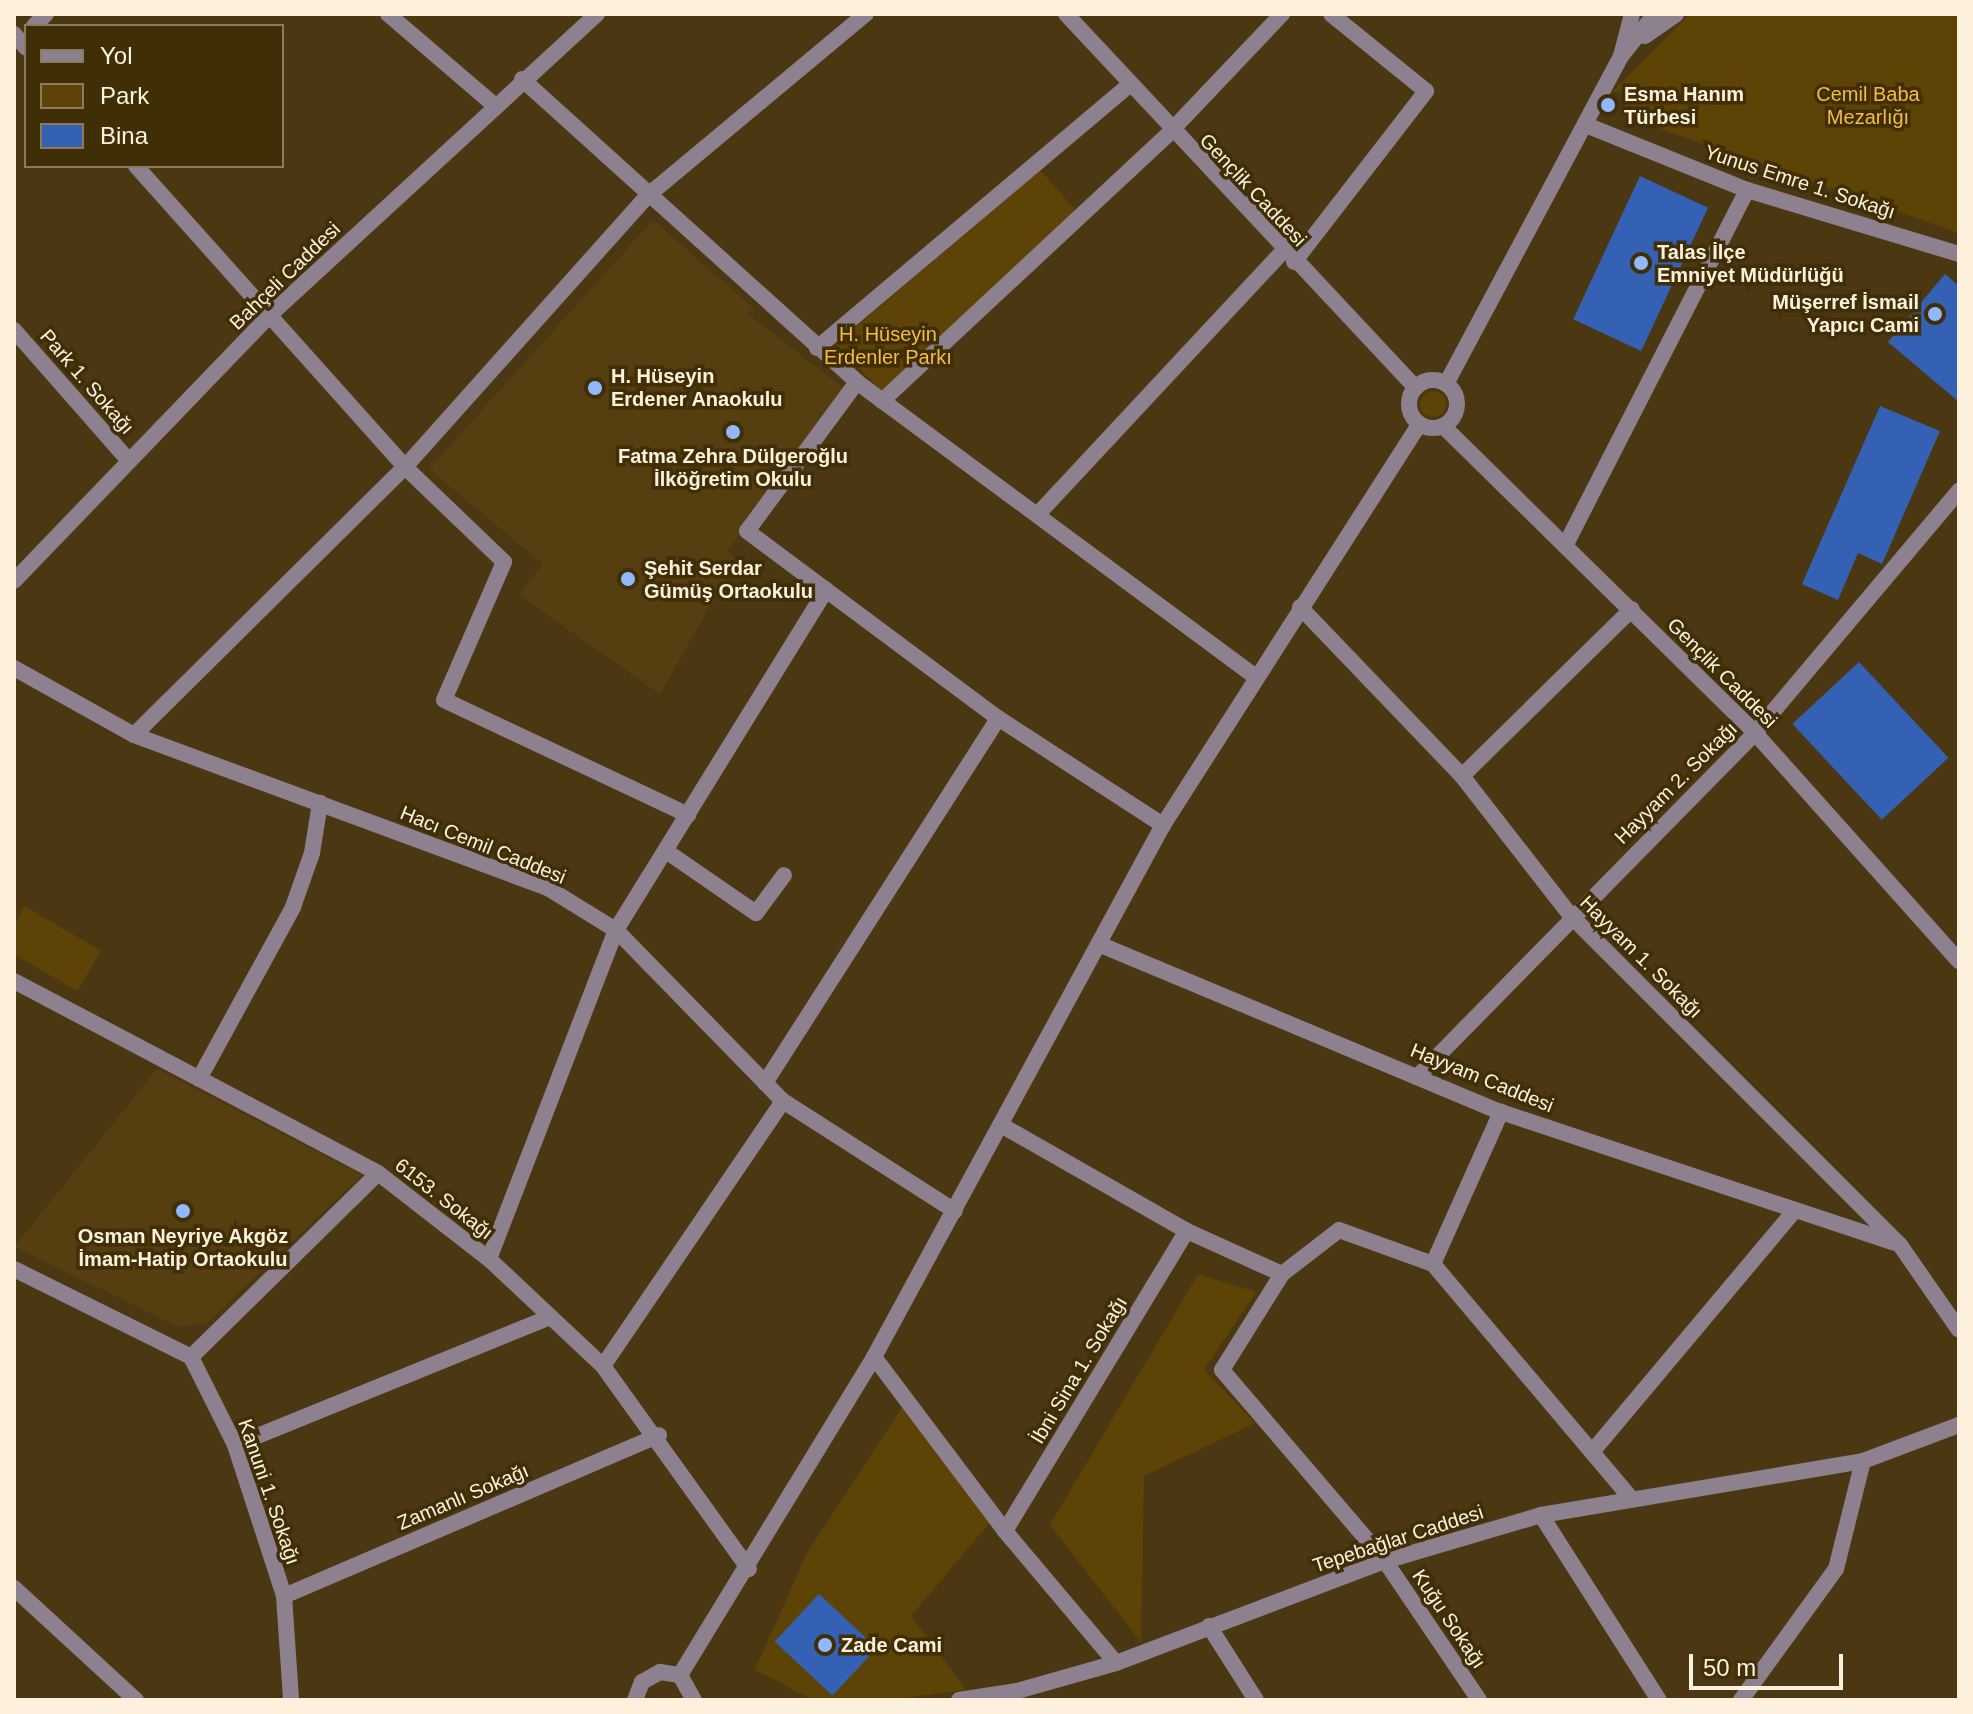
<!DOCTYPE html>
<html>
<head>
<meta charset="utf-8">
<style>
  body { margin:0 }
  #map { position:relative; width:1973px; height:1714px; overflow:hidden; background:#4b3813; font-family:Helvetica,sans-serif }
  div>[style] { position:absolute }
  .built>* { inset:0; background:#553e10 }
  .green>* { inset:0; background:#5e4307 }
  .round { border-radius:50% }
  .building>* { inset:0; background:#3561b5; transform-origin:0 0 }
  .street>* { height:16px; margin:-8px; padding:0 8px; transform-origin:8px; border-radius:8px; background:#8d818f }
  .street>.ring { margin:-8px; padding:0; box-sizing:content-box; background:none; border:16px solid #8d818f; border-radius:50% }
  .dots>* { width:22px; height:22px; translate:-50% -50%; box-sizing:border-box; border:4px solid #402e06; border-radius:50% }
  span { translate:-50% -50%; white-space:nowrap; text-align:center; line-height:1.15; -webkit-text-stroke:7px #402e06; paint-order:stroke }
  .poi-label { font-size:20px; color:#fdf1dd; font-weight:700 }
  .left { translate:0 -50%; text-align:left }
  .right { translate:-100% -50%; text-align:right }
  .park-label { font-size:20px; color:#f1bb50 }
  .street-label { font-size:20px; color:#fdf1dd }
  .frame { position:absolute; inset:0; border:16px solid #fdf1dd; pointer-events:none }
  .legend { position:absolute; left:24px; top:24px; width:260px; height:144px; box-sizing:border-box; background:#402e06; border:2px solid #8c7c5c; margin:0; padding:10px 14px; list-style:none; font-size:24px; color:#fdf1dd }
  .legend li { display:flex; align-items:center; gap:16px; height:40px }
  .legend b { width:40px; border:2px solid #8c7c5c }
  .scale { position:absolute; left:1689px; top:1654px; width:154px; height:36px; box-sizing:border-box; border:4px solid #fdf1dd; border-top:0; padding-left:10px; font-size:24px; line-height:28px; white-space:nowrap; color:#fdf1dd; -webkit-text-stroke:6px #402e06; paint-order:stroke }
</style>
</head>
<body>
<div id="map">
  <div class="built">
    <i style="clip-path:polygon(653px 220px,753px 308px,744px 320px,749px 315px,846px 390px,727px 551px,737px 558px,660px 694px,519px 595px,543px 564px,429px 469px)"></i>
    <i style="clip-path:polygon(157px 1069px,362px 1175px,207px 1323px,179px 1327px,14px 1247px)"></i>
  </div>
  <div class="green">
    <i style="clip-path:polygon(1690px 14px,1959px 14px,1959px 233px,1621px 115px,1628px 96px,1613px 91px)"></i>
    <i style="clip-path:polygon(1040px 170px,1081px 216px,887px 397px,836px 344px)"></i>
    <i class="round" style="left:1420px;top:391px;width:26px;height:26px"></i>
    <i style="clip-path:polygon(25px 906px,101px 951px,77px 991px,14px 954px,14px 925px)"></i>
    <i style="clip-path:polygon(1198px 1274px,1256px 1292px,1204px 1370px,1255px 1423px,1144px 1476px,1141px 1642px,1050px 1525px)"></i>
    <i style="clip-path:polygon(903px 1406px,991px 1521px,911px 1616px,966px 1690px,887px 1700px,813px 1700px,755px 1670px,807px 1553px)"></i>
  </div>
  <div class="building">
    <i style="left:1640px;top:176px;width:75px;height:158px;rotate:25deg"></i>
    <i style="clip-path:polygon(1945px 274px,1959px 286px,1959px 402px,1888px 342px)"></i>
    <i style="clip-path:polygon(1880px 406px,1940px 431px,1882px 564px,1858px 553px,1838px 600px,1802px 584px)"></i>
    <i style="left:1859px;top:662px;width:131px;height:91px;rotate:47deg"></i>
    <i style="left:819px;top:1594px;width:79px;height:65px;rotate:43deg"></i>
  </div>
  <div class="street">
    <i style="left:388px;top:14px;width:140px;rotate:40.6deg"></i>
    <i style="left:1066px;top:14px;width:512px;rotate:46.9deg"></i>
    <i style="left:34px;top:26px;width:17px;rotate:-45deg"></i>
    <i style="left:14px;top:34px;width:18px;rotate:49deg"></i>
    <i style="left:1645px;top:36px;width:38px;rotate:-35deg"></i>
    <i style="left:1622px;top:55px;width:53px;rotate:-51.2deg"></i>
    <i style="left:522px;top:79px;width:452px;rotate:42.1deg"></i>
    <i style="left:857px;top:382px;width:496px;rotate:36.5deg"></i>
    <i style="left:1586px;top:125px;width:174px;rotate:22deg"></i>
    <i style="left:1747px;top:190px;width:221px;rotate:16.8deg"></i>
    <i style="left:136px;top:166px;width:404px;rotate:48.2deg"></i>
    <i style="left:405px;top:467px;width:137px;rotate:43.8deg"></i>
    <i style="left:504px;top:562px;width:150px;rotate:113.5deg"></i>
    <i style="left:444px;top:700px;width:270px;rotate:25.2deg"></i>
    <i style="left:1294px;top:262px;width:216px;rotate:-52.3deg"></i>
    <i style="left:1426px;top:91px;width:122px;rotate:-141deg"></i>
    <i style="left:14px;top:330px;width:174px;rotate:48.7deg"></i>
    <i style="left:817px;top:348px;width:408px;rotate:-40.1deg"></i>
    <i class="ring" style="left:1409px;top:380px;width:32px;height:32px"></i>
    <i style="left:857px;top:382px;width:185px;rotate:126.4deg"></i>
    <i style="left:747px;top:531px;width:313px;rotate:36.7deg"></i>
    <i style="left:998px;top:718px;width:197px;rotate:33deg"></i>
    <i style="left:1446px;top:384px;width:372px;rotate:-61.9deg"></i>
    <i style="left:1621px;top:56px;width:43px;rotate:-75.3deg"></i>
    <i style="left:882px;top:401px;width:394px;rotate:-43deg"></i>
    <i style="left:1170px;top:132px;width:163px;rotate:-46.5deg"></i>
    <i style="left:1443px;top:426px;width:438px;rotate:44.5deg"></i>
    <i style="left:1755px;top:733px;width:306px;rotate:48.2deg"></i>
    <i style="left:1038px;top:514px;width:359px;rotate:-47deg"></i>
    <i style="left:1565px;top:546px;width:400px;rotate:-62.9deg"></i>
    <i style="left:14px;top:581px;width:373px;rotate:-46.1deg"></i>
    <i style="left:273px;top:312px;width:440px;rotate:-42.6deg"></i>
    <i style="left:1300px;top:607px;width:234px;rotate:46.2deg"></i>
    <i style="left:1462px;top:776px;width:177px;rotate:52.1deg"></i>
    <i style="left:1571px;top:916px;width:465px;rotate:45deg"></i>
    <i style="left:1900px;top:1245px;width:103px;rotate:55.2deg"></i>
    <i style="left:14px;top:668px;width:137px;rotate:29.2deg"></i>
    <i style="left:134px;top:735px;width:439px;rotate:20.3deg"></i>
    <i style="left:546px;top:887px;width:82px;rotate:31.6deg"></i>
    <i style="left:616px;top:930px;width:239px;rotate:45.7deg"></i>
    <i style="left:783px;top:1101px;width:204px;rotate:32.6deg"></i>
    <i style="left:134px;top:735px;width:381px;rotate:-44.7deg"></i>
    <i style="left:405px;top:467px;width:362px;rotate:-48.2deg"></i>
    <i style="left:646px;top:197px;width:286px;rotate:-39.8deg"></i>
    <i style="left:1462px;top:776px;width:238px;rotate:-44.5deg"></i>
    <i style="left:666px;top:851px;width:109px;rotate:34.6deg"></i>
    <i style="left:756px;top:913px;width:47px;rotate:-53.6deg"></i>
    <i style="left:1101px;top:945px;width:433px;rotate:22.7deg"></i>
    <i style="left:1501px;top:1112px;width:414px;rotate:18.4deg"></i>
    <i style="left:14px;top:981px;width:412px;rotate:27.8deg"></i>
    <i style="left:378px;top:1173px;width:140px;rotate:37.8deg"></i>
    <i style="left:489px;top:1259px;width:156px;rotate:43.2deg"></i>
    <i style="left:603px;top:1366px;width:250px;rotate:54.3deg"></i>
    <i style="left:1420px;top:1074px;width:478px;rotate:-45.5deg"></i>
    <i style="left:1755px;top:733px;width:317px;rotate:-49.9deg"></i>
    <i style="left:199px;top:1079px;width:196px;rotate:-61.3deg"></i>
    <i style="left:293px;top:907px;width:57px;rotate:-70.6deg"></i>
    <i style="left:312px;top:853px;width:51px;rotate:-80.9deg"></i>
    <i style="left:765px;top:1083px;width:433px;rotate:-57.4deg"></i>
    <i style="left:1001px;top:1125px;width:214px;rotate:29.7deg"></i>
    <i style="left:1187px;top:1231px;width:104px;rotate:24.4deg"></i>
    <i style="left:1282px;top:1274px;width:72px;rotate:-37.7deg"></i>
    <i style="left:1339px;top:1230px;width:100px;rotate:19.9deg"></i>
    <i style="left:1433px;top:1264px;width:307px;rotate:49.8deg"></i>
    <i style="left:489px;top:1259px;width:353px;rotate:-68.9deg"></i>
    <i style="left:616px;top:930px;width:400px;rotate:-58.3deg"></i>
    <i style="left:1433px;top:1264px;width:167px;rotate:-65.9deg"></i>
    <i style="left:14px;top:1269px;width:198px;rotate:26.4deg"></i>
    <i style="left:191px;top:1357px;width:98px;rotate:63.4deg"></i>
    <i style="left:235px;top:1445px;width:159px;rotate:72deg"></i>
    <i style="left:284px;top:1596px;width:104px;rotate:86.1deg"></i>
    <i style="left:1282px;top:1274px;width:113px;rotate:122deg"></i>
    <i style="left:1222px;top:1370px;width:251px;rotate:49.5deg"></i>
    <i style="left:1385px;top:1561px;width:168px;rotate:55.9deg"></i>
    <i style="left:191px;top:1357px;width:262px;rotate:-44.5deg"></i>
    <i style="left:874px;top:1357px;width:218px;rotate:53deg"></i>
    <i style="left:1005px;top:1531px;width:172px;rotate:49.9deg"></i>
    <i style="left:603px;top:1366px;width:320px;rotate:-55.8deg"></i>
    <i style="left:235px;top:1445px;width:340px;rotate:-22.1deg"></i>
    <i style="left:1592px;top:1452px;width:316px;rotate:-50deg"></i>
    <i style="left:1541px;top:1515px;width:219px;rotate:57.5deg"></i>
    <i style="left:1005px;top:1531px;width:351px;rotate:-58.8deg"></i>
    <i style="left:14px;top:1588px;width:166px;rotate:42.6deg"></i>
    <i style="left:284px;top:1596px;width:408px;rotate:-23.2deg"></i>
    <i style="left:1209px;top:1626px;width:88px;rotate:57.6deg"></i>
    <i style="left:680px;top:1675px;width:373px;rotate:-58.6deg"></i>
    <i style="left:874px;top:1357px;width:605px;rotate:-61.49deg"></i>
    <i style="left:1163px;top:825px;width:476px;rotate:-57.4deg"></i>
    <i style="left:635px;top:1700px;width:19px;rotate:-69deg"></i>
    <i style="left:642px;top:1682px;width:21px;rotate:-29deg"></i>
    <i style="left:660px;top:1672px;width:20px;rotate:9deg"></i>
    <i style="left:680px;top:1675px;width:29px;rotate:61deg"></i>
    <i style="left:959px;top:1700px;width:59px;rotate:-8.8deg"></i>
    <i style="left:1017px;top:1691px;width:103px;rotate:-15.8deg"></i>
    <i style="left:1116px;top:1663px;width:288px;rotate:-20.8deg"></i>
    <i style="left:1385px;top:1561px;width:163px;rotate:-16.4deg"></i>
    <i style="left:1541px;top:1515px;width:326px;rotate:-9.5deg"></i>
    <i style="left:1863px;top:1461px;width:103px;rotate:-20.6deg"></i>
    <i style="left:1741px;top:1700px;width:162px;rotate:-54.1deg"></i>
    <i style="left:1836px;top:1569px;width:111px;rotate:-76deg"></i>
  </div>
  <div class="dots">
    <i style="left:1608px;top:105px;background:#91b8fd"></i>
    <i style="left:1641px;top:263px;background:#91b8fd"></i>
    <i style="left:1935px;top:314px;background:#91b8fd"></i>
    <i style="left:595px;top:388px;background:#91b8fd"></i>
    <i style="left:733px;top:432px;background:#91b8fd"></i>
    <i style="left:628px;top:579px;background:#91b8fd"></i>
    <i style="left:183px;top:1211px;background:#91b8fd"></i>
    <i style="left:825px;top:1645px;background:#91b8fd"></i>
  </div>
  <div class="poi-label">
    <span class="left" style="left:1624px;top:106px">Esma Hanım<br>Türbesi</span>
    <span class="left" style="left:1657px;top:264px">Talas İlçe<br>Emniyet Müdürlüğü</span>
    <span class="right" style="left:1919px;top:314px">Müşerref İsmail<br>Yapıcı Cami</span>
    <span class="left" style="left:611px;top:388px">H. Hüseyin<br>Erdener Anaokulu</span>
    <span style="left:733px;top:468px">Fatma Zehra Dülgeroğlu<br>İlköğretim Okulu</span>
    <span class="left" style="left:644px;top:580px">Şehit Serdar<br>Gümüş Ortaokulu</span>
    <span style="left:183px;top:1248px">Osman Neyriye Akgöz<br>İmam-Hatip Ortaokulu</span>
    <span class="left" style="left:841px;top:1645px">Zade Cami</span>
  </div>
  <div class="park-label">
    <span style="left:1868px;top:106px">Cemil Baba<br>Mezarlığı</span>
    <span style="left:888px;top:346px">H. Hüseyin<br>Erdenler Parkı</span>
  </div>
  <div class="street-label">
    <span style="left:1800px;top:182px;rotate:18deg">Yunus Emre 1. Sokağı</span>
    <span style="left:1253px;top:190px;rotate:47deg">Gençlik Caddesi</span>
    <span style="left:285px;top:276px;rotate:-44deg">Bahçeli Caddesi</span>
    <span style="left:87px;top:382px;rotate:49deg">Park 1. Sokağı</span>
    <span style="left:1722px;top:673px;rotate:45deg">Gençlik Caddesi</span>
    <span style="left:1676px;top:783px;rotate:-45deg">Hayyam 2. Sokağı</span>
    <span style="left:483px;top:845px;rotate:22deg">Hacı Cemil Caddesi</span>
    <span style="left:1641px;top:957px;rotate:45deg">Hayyam 1. Sokağı</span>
    <span style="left:1482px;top:1078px;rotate:22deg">Hayyam Caddesi</span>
    <span style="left:444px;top:1199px;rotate:38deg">6153. Sokağı</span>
    <span style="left:1079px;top:1370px;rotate:-59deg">İbni Sina 1. Sokağı</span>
    <span style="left:269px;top:1492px;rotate:71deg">Kanuni 1. Sokağı</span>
    <span style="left:463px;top:1497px;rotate:-23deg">Zamanlı Sokağı</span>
    <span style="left:1398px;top:1539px;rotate:-18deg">Tepebağlar Caddesi</span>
    <span style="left:1449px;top:1619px;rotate:56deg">Kuğu Sokağı</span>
  </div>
  <div class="frame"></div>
  <ul class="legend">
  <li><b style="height:10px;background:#8d818f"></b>Yol</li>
  <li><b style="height:22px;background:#5e4307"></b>Park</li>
  <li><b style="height:22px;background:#3561b5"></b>Bina</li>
  </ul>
  <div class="scale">50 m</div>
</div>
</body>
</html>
